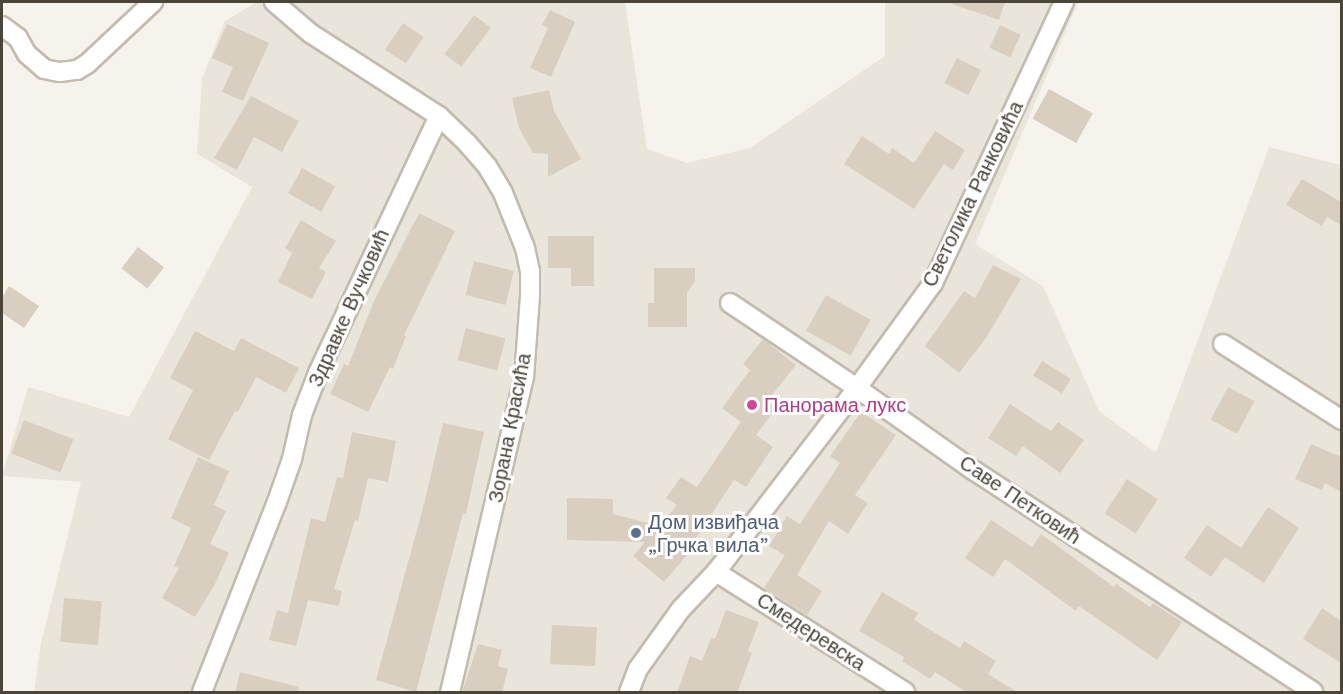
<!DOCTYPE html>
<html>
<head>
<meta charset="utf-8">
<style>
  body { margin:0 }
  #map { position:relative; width:1343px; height:694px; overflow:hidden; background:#f6f3ec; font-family:"Work Sans",sans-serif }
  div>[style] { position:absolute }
  .residential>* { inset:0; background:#eae5da }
  .building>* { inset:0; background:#d8cfc1; transform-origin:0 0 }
  .roads { filter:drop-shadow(2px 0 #c2bbae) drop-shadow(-2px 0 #c2bbae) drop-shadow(0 2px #c2bbae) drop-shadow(0 -2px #c2bbae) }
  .street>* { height:18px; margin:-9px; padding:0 9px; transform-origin:9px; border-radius:9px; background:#fff }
  .dots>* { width:16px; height:16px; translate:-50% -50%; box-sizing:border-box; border:3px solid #fff; border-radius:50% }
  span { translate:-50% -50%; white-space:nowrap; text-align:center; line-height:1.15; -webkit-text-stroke:6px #fff; paint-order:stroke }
  .street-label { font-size:20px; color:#4b4439 }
  .hotel-label { font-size:20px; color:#b23c85 }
  .left { translate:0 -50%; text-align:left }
  .service-label { font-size:20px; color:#4e5e75 }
  .frame { position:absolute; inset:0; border:3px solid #4b4439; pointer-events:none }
</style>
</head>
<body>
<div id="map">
  <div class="residential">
    <i style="clip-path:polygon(257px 2px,625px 2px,647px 149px,687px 163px,750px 148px,885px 56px,885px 2px,1078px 2px,975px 244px,1043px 286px,1099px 411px,1156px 453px,1269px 147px,1341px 165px,1341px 692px,34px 692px,41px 643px,81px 482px,2px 476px,28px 387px,129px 417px,252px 187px,197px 154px,202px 79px,225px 21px)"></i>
  </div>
  <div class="building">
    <i style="clip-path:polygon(953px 2px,1005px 2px,999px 20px,952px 4px)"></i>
    <i style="clip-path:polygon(550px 10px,575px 22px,551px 77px,530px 68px,548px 28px,542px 25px)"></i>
    <i style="left:474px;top:15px;width:21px;height:49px;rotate:37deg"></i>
    <i style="left:403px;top:23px;width:25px;height:32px;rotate:34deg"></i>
    <i style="clip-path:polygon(227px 24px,269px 43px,243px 101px,222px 92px,233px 67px,212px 58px)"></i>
    <i style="left:1000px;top:25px;width:23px;height:25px;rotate:25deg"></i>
    <i style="left:957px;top:58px;width:27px;height:28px;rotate:27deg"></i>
    <i style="left:1049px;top:89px;width:50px;height:34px;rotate:29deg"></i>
    <i style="clip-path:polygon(549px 90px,554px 111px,581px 159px,548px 177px,548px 154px,533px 153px,519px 128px,512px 98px)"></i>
    <i style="clip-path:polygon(251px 96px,299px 121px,282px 152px,254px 137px,237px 170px,214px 158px)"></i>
    <i style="clip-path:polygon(935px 131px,965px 150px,953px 170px,944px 164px,914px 209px,844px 164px,862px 136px,889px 154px,892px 148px,914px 163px)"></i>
    <i style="left:302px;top:168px;width:38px;height:29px;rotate:29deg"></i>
    <i style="clip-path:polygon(1302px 179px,1341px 202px,1341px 225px,1327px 217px,1322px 226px,1286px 205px)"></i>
    <i style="clip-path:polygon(419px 213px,455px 231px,404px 335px,406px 336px,393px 369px,390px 367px,368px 412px,330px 394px,344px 364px,348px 366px,374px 301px)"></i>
    <i style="clip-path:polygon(301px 220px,336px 241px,319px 268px,326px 272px,312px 299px,278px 282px,292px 253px,285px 248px)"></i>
    <i style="clip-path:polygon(548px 236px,594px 236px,594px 286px,571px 286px,571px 268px,548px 268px)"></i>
    <i style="left:138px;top:247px;width:33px;height:27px;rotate:38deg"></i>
    <i style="left:474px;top:261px;width:41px;height:35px;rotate:14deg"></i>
    <i style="clip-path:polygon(993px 265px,1021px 279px,986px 338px,959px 373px,925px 346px,964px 291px,975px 298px)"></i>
    <i style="clip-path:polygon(654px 268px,695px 268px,695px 281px,687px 293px,687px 327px,648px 327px,648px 303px,654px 303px)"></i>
    <i style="clip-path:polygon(9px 286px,39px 306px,24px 328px,2px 313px,2px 298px)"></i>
    <i style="left:826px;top:295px;width:51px;height:41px;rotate:29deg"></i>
    <i style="left:466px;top:328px;width:41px;height:33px;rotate:15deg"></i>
    <i style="clip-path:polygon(195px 331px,234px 351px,241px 338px,299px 368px,286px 393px,256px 377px,238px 412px,235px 411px,209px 460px,168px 439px,193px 390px,170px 378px)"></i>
    <i style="clip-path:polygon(763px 339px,796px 365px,772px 395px,781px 402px,756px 435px,773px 447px,746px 487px,734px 480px,690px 547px,692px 549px,664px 582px,633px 556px,645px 542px,567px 540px,567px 498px,613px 499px,613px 514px,659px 526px,677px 505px,666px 498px,681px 477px,697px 487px,741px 422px,722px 408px,750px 370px,743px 364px)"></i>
    <i style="left:1042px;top:361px;width:34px;height:17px;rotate:32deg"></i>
    <i style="left:1228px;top:387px;width:30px;height:37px;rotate:28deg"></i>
    <i style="clip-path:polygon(1010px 404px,1051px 431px,1058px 422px,1084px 440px,1060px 473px,1023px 446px,1016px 456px,988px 438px)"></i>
    <i style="clip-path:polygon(861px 412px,896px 435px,855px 495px,868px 503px,848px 534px,829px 521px,797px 575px,822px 591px,807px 615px,764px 588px,785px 555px,769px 546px,787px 516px,800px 524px,840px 463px,830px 456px)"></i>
    <i style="left:24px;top:420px;width:53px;height:36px;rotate:21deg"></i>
    <i style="clip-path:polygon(443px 423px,484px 432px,466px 514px,463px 513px,416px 692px,376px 680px,424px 504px)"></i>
    <i style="clip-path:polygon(352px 432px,396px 441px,388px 482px,368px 478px,358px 521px,355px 520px,334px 589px,342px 591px,339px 606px,308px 600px,296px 646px,269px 640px,277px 610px,288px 613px,311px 518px,325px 522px,337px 477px,343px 478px)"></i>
    <i style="clip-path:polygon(1311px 444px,1341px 457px,1341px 492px,1325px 483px,1322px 490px,1295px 479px)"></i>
    <i style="clip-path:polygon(198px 457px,229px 471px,214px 505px,226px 511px,210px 544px,229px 553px,215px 584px,195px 617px,162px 598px,179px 568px,174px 566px,191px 528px,171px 518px)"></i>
    <i style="left:1127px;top:479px;width:37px;height:41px;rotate:33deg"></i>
    <i style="clip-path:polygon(1268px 507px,1299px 528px,1264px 583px,1225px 557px,1211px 577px,1184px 558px,1207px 525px,1241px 548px)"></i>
    <i style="clip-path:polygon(991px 520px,1032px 547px,1041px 534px,1114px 587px,1116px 584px,1150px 607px,1153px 603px,1182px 622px,1157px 660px,1079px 606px,1076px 611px,1005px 559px,993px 577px,965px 558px)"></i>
    <i style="clip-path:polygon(882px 592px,918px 613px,914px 620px,960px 648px,964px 641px,996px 661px,988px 674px,1019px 693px,968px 693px,935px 672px,930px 679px,902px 661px,904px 657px,859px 631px)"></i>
    <i style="left:64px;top:598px;width:38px;height:44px;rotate:5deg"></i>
    <i style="clip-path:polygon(1322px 608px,1341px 621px,1341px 663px,1303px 639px)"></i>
    <i style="clip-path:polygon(726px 610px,759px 622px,748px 651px,752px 653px,737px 693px,677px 693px,690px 656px,702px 661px,711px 638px,715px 639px)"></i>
    <i style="left:552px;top:625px;width:45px;height:39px;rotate:3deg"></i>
    <i style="clip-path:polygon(478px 644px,502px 650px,498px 666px,508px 669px,502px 693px,462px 693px)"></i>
    <i style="clip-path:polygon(240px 672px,299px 687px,298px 693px,235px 693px)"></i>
  </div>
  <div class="roads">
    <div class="street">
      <i style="left:274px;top:2px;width:48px;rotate:40.7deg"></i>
      <i style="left:310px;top:33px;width:153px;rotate:32.8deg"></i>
      <i style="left:439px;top:116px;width:39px;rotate:44deg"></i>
      <i style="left:467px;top:143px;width:30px;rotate:49deg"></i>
      <i style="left:487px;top:166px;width:31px;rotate:59deg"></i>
      <i style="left:503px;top:193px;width:59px;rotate:68.2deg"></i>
      <i style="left:525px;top:248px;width:24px;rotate:78deg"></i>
      <i style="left:530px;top:271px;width:25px;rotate:90deg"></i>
      <i style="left:530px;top:296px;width:81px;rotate:94.2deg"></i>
      <i style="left:524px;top:377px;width:324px;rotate:103.2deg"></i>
      <i style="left:2px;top:26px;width:20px;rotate:37deg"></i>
      <i style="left:18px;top:38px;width:18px;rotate:61deg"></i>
      <i style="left:27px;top:54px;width:23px;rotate:41deg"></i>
      <i style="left:44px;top:69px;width:16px;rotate:11deg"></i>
      <i style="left:60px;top:72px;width:17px;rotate:-7deg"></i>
      <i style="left:77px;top:70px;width:12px;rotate:-31deg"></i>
      <i style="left:87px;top:64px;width:91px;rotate:-43.2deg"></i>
      <i style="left:730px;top:303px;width:153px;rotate:33.8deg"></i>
      <i style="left:857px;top:388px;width:142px;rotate:35.3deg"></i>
      <i style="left:973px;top:470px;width:406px;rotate:33.1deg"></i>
      <i style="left:1223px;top:344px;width:141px;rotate:32.6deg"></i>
      <i style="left:716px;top:572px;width:224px;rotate:32.4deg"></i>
      <i style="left:202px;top:692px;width:204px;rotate:-68.5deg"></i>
      <i style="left:277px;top:502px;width:46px;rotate:-70.8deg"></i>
      <i style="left:292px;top:459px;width:45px;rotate:-77.2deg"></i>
      <i style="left:302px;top:415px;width:45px;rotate:-69.1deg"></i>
      <i style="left:318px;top:373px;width:284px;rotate:-64.8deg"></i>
      <i style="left:629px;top:692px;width:25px;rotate:-69deg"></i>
      <i style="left:638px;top:669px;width:74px;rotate:-54.4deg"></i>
      <i style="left:681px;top:609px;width:51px;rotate:-46.6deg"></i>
      <i style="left:716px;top:572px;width:232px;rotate:-52.5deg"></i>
      <i style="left:857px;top:388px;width:130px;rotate:-54.1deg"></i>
      <i style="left:933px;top:283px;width:310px;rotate:-65deg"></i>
    </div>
  </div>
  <div class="dots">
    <i style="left:752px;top:405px;background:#d1479c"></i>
    <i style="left:636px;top:533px;background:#5c6f8a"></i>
  </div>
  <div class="street-label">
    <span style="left:973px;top:194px;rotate:-64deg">Светолика Ранковића</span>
    <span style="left:349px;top:308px;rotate:-66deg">Здравке Вучковић</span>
    <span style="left:510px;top:428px;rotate:-79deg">Зорана Красића</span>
    <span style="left:1020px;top:500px;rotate:34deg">Саве Петковић</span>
    <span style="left:811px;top:632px;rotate:33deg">Смедеревска</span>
  </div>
  <div class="hotel-label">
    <span class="left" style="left:764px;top:405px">Панорама лукс</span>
  </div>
  <div class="service-label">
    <span class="left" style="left:648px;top:534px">Дом извиђача<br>„Грчка вила”</span>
  </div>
  <div class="frame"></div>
</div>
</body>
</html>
